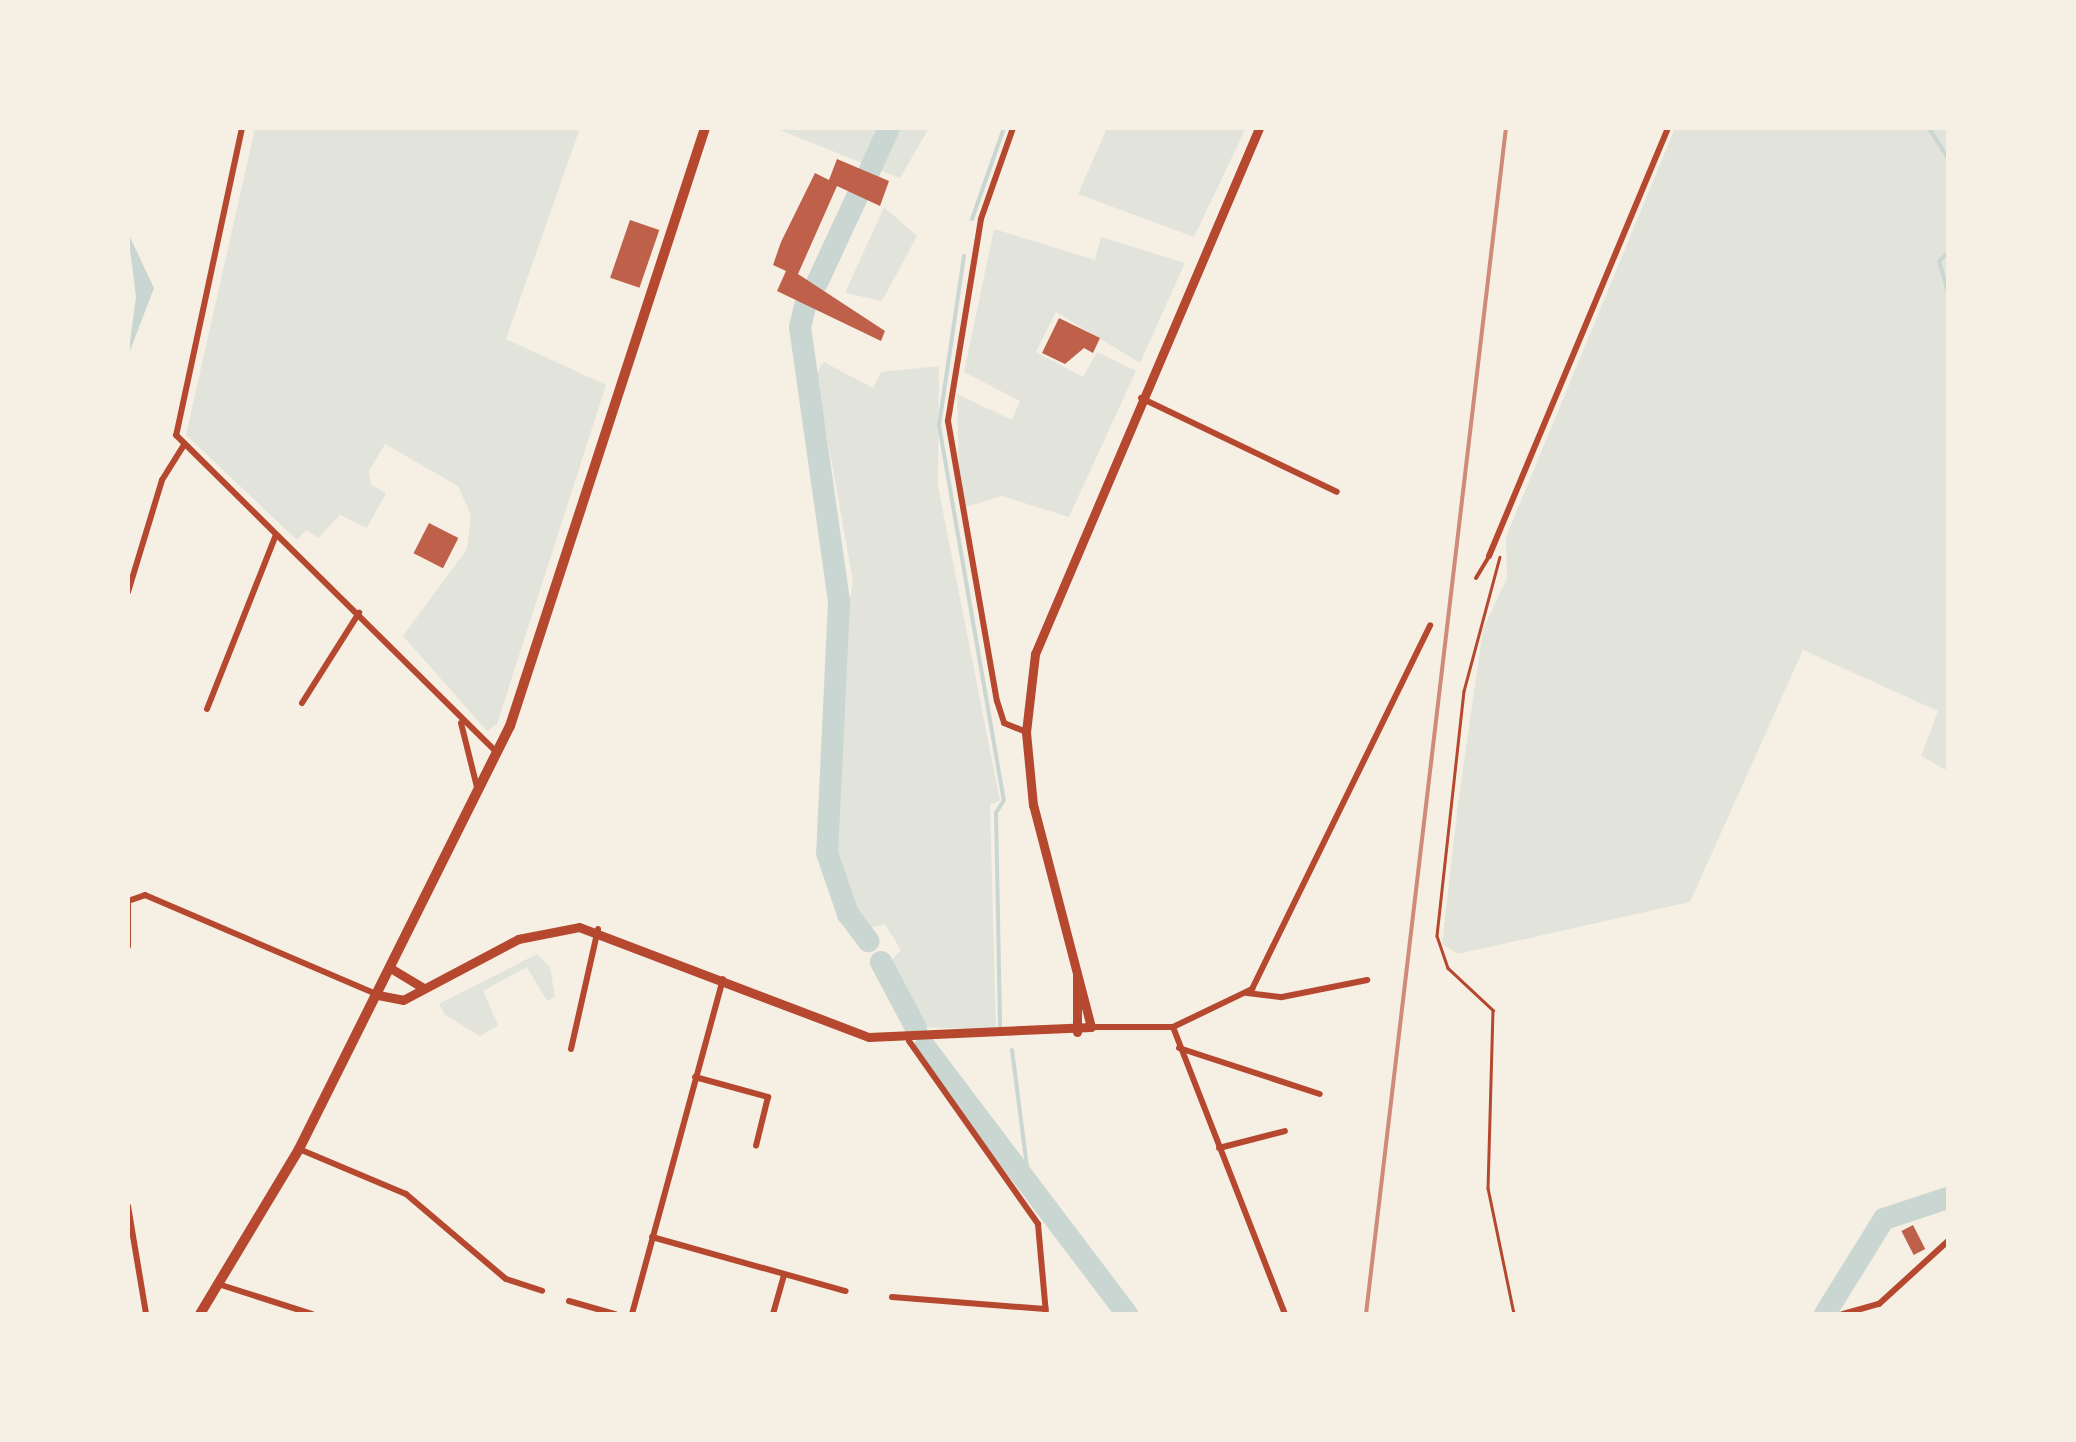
<!DOCTYPE html>
<html>
<head>
<meta charset="utf-8">
<style>
  body { margin:0 }
  #map { position:relative; width:2076px; height:1442px; overflow:hidden; background:#f6efe4; font-family:"DM Sans",sans-serif }
  div>[style] { position:absolute }
  .green>* { inset:0; background:#e2e4dc }
  .water>* { inset:0; background:#c9d6d2 }
  .stream>* { height:4px; margin:-2px; padding:0 2px; transform-origin:2px; border-radius:2px; background:#c9d6d2 }
  .river>* { height:22px; margin:-11px; padding:0 11px; transform-origin:11px; border-radius:11px; background:#c9d6d2 }
  .building>* { inset:0; background:#bf614a; transform-origin:0 0 }
  .path>* { height:2.5px; margin:-1.25px; padding:0 1.25px; transform-origin:1.25px; border-radius:1.25px; background:#b5482f }
  .service>* { height:4px; margin:-2px; padding:0 2px; transform-origin:2px; border-radius:2px; background:#b5482f }
  .minor>* { height:6px; margin:-3px; padding:0 3px; transform-origin:3px; border-radius:3px; background:#b5482f }
  .tertiary>* { height:9px; margin:-4.5px; padding:0 4.5px; transform-origin:4.5px; border-radius:4.5px; background:#b5482f }
  .primary>* { height:10px; margin:-5px; padding:0 5px; transform-origin:5px; border-radius:5px; background:#b5482f }
  .rail>* { height:4px; margin:-2px; padding:0 2px; transform-origin:2px; border-radius:2px; background:#cf8b77 }
  span { translate:-50% -50%; white-space:nowrap; text-align:center; line-height:1.15; -webkit-text-stroke:8px #f6efe4; paint-order:stroke }
  .frame { position:absolute; inset:0; border:130px solid #f6efe4; pointer-events:none }
</style>
</head>
<body>
<div id="map">
  <div class="green">
    <i style="clip-path:polygon(255px 128px,580px 128px,506px 339px,606px 385px,497px 724px,487px 731px,403px 636px,467px 549px,471px 515px,458px 486px,385px 444px,369px 471px,371px 485px,386px 493px,367px 528px,340px 515px,318px 538px,306px 530px,297px 540px,186px 435px)"></i>
    <i style="clip-path:polygon(775px 128px,929px 128px,900px 178px)"></i>
    <i style="clip-path:polygon(1107px 128px,1246px 128px,1194px 237px,1078px 194px)"></i>
    <i style="clip-path:polygon(1675px 128px,1948px 128px,1948px 771px,1921px 756px,1938px 711px,1803px 650px,1690px 902px,1458px 954px,1442px 944px,1458px 804px,1483px 629px,1507px 578px,1506px 537px)"></i>
    <i style="clip-path:polygon(884px 207px,917px 236px,882px 301px,845px 293px)"></i>
    <i style="clip-path:polygon(994px 229px,1095px 260px,1101px 237px,1185px 263px,1140px 363px,1056px 312px,1036px 352px,1083px 377px,1097px 352px,1136px 371px,1069px 517px,1002px 496px,960px 509px,957px 394px,1012px 420px,1020px 401px,964px 372px)"></i>
    <i style="clip-path:polygon(824px 362px,873px 388px,881px 372px,939px 366px,938px 486px,1000px 801px,990px 804px,996px 1030px,920px 1027px,890px 962px,901px 950px,885px 924px,867px 929px,837px 869px,833px 695px,853px 582px,816px 374px)"></i>
    <i style="clip-path:polygon(537px 954px,550px 967px,555px 997px,547px 1001px,527px 967px,483px 991px,498px 1025px,480px 1036px,445px 1015px,439px 1004px)"></i>
  </div>
  <div class="water">
    <i style="clip-path:polygon(128px 233px,154px 288px,128px 356px,136px 297px)"></i>
  </div>
  <div class="stream">
    <i style="left:1929px;top:128px;width:36px;rotate:58deg"></i>
    <i style="left:972px;top:219px;width:96px;rotate:-70.6deg"></i>
    <i style="left:1948px;top:253px;width:12px;rotate:138deg"></i>
    <i style="left:1939px;top:261px;width:33px;rotate:74deg"></i>
    <i style="left:964px;top:256px;width:171px;rotate:98.4deg"></i>
    <i style="left:939px;top:425px;width:381px;rotate:80.2deg"></i>
    <i style="left:1004px;top:800px;width:15px;rotate:122deg"></i>
    <i style="left:996px;top:813px;width:215px;rotate:88.9deg"></i>
    <i style="left:1012px;top:1050px;width:141px;rotate:82.7deg"></i>
  </div>
  <div class="river">
    <i style="left:869px;top:172px;width:48px;rotate:-65.6deg"></i>
    <i style="left:817px;top:283px;width:95px;rotate:-65.1deg"></i>
    <i style="left:805px;top:306px;width:22px;rotate:103deg"></i>
    <i style="left:800px;top:327px;width:278px;rotate:81.9deg"></i>
    <i style="left:839px;top:602px;width:251px;rotate:92.7deg"></i>
    <i style="left:827px;top:853px;width:65px;rotate:71deg"></i>
    <i style="left:848px;top:914px;width:34px;rotate:53deg"></i>
    <i style="left:881px;top:962px;width:75px;rotate:62.1deg"></i>
    <i style="left:925px;top:1047px;width:335px;rotate:52.9deg"></i>
    <i style="left:1825px;top:1314px;width:112px;rotate:-58.2deg"></i>
    <i style="left:1884px;top:1219px;width:67px;rotate:-18.2deg"></i>
  </div>
  <div class="building">
    <i style="clip-path:polygon(837px 159px,889px 181px,880px 206px,837px 186px,798px 274px,885px 331px,881px 341px,777px 291px,786px 271px,773px 265px,781px 242px,815px 173px,829px 180px)"></i>
    <i style="left:630px;top:220px;width:31px;height:61px;rotate:19deg"></i>
    <i style="clip-path:polygon(1059px 318px,1100px 338px,1093px 353px,1084px 348px,1065px 364px,1042px 353px)"></i>
    <i style="left:429px;top:523px;width:33px;height:34px;rotate:27deg"></i>
    <i style="left:1913px;top:1225px;width:27px;height:13px;rotate:63deg"></i>
  </div>
  <div class="path">
    <i style="left:1500px;top:557px;width:139px;rotate:105deg"></i>
    <i style="left:1464px;top:691px;width:246px;rotate:96.3deg"></i>
    <i style="left:1437px;top:936px;width:34px;rotate:71deg"></i>
    <i style="left:1448px;top:968px;width:62px;rotate:43deg"></i>
    <i style="left:1493px;top:1010px;width:178px;rotate:91.6deg"></i>
    <i style="left:1488px;top:1188px;width:129px;rotate:78.3deg"></i>
  </div>
  <div class="service">
    <i style="left:1476px;top:578px;width:26px;rotate:-59deg"></i>
  </div>
  <div class="minor">
    <i style="left:242px;top:128px;width:314px;rotate:102.1deg"></i>
    <i style="left:176px;top:435px;width:452px;rotate:44.7deg"></i>
    <i style="left:1013px;top:128px;width:96px;rotate:109.4deg"></i>
    <i style="left:981px;top:219px;width:205px;rotate:99.3deg"></i>
    <i style="left:948px;top:421px;width:284px;rotate:80.1deg"></i>
    <i style="left:997px;top:701px;width:23px;rotate:72deg"></i>
    <i style="left:1004px;top:723px;width:24px;rotate:22deg"></i>
    <i style="left:1141px;top:398px;width:217px;rotate:25.6deg"></i>
    <i style="left:1489px;top:556px;width:464px;rotate:-67.3deg"></i>
    <i style="left:128px;top:592px;width:117px;rotate:-73.1deg"></i>
    <i style="left:162px;top:480px;width:40px;rotate:-58deg"></i>
    <i style="left:302px;top:703px;width:107px;rotate:-57.7deg"></i>
    <i style="left:207px;top:709px;width:187px;rotate:-68.4deg"></i>
    <i style="left:461px;top:723px;width:66px;rotate:76deg"></i>
    <i style="left:128px;top:901px;width:18px;rotate:-19deg"></i>
    <i style="left:145px;top:895px;width:254px;rotate:23.2deg"></i>
    <i style="left:128px;top:904px;width:42px;rotate:90deg"></i>
    <i style="left:1247px;top:993px;width:35px;rotate:7deg"></i>
    <i style="left:1282px;top:997px;width:87px;rotate:-11.3deg"></i>
    <i style="left:1091px;top:1027px;width:82px"></i>
    <i style="left:1173px;top:1027px;width:88px;rotate:-25.7deg"></i>
    <i style="left:1252px;top:989px;width:405px;rotate:-63.9deg"></i>
    <i style="left:1173px;top:1027px;width:308px;rotate:68.7deg"></i>
    <i style="left:909px;top:1041px;width:224px;rotate:54.8deg"></i>
    <i style="left:1038px;top:1224px;width:90px;rotate:84.9deg"></i>
    <i style="left:1179px;top:1048px;width:148px;rotate:18.1deg"></i>
    <i style="left:571px;top:1049px;width:123px;rotate:-77.3deg"></i>
    <i style="left:695px;top:1077px;width:76px;rotate:15.3deg"></i>
    <i style="left:768px;top:1097px;width:50px;rotate:103.8deg"></i>
    <i style="left:1219px;top:1148px;width:68px;rotate:-14.4deg"></i>
    <i style="left:299px;top:1149px;width:116px;rotate:22.8deg"></i>
    <i style="left:406px;top:1194px;width:131px;rotate:40.4deg"></i>
    <i style="left:506px;top:1279px;width:38px;rotate:18deg"></i>
    <i style="left:128px;top:1206px;width:109px;rotate:80.5deg"></i>
    <i style="left:652px;top:1237px;width:201px;rotate:15.6deg"></i>
    <i style="left:218px;top:1284px;width:99px;rotate:17.7deg"></i>
    <i style="left:892px;top:1297px;width:154px;rotate:4.5deg"></i>
    <i style="left:569px;top:1301px;width:48px;rotate:15.8deg"></i>
    <i style="left:632px;top:1314px;width:347px;rotate:-74.8deg"></i>
    <i style="left:773px;top:1314px;width:41px;rotate:-74.2deg"></i>
    <i style="left:1843px;top:1314px;width:37px;rotate:-16deg"></i>
    <i style="left:1879px;top:1304px;width:93px;rotate:-42.4deg"></i>
  </div>
  <div class="tertiary">
    <i style="left:392px;top:969px;width:37px;rotate:31deg"></i>
    <i style="left:378px;top:995px;width:25px;rotate:11deg"></i>
    <i style="left:403px;top:1000px;width:130px;rotate:-27.9deg"></i>
    <i style="left:518px;top:939px;width:62px;rotate:-11.1deg"></i>
    <i style="left:579px;top:927px;width:310px;rotate:20.8deg"></i>
    <i style="left:869px;top:1037px;width:222px;rotate:-2.6deg"></i>
    <i style="left:1091px;top:1027px;width:229px;rotate:-104.6deg"></i>
    <i style="left:1033px;top:805px;width:73px;rotate:-95.5deg"></i>
    <i style="left:1026px;top:732px;width:79px;rotate:-83.4deg"></i>
    <i style="left:1035px;top:654px;width:572px;rotate:-66.93deg"></i>
    <i style="left:1077px;top:1032px;width:57px;rotate:-90deg"></i>
  </div>
  <div class="primary">
    <i style="left:200px;top:1314px;width:192px;rotate:-59deg"></i>
    <i style="left:299px;top:1149px;width:473px;rotate:-63.5deg"></i>
    <i style="left:510px;top:726px;width:629px;rotate:-71.94deg"></i>
  </div>
  <div class="rail">
    <i style="left:1366px;top:1314px;width:1194px;rotate:-83.27deg"></i>
  </div>
  <div class="frame"></div>
</div>
</body>
</html>
